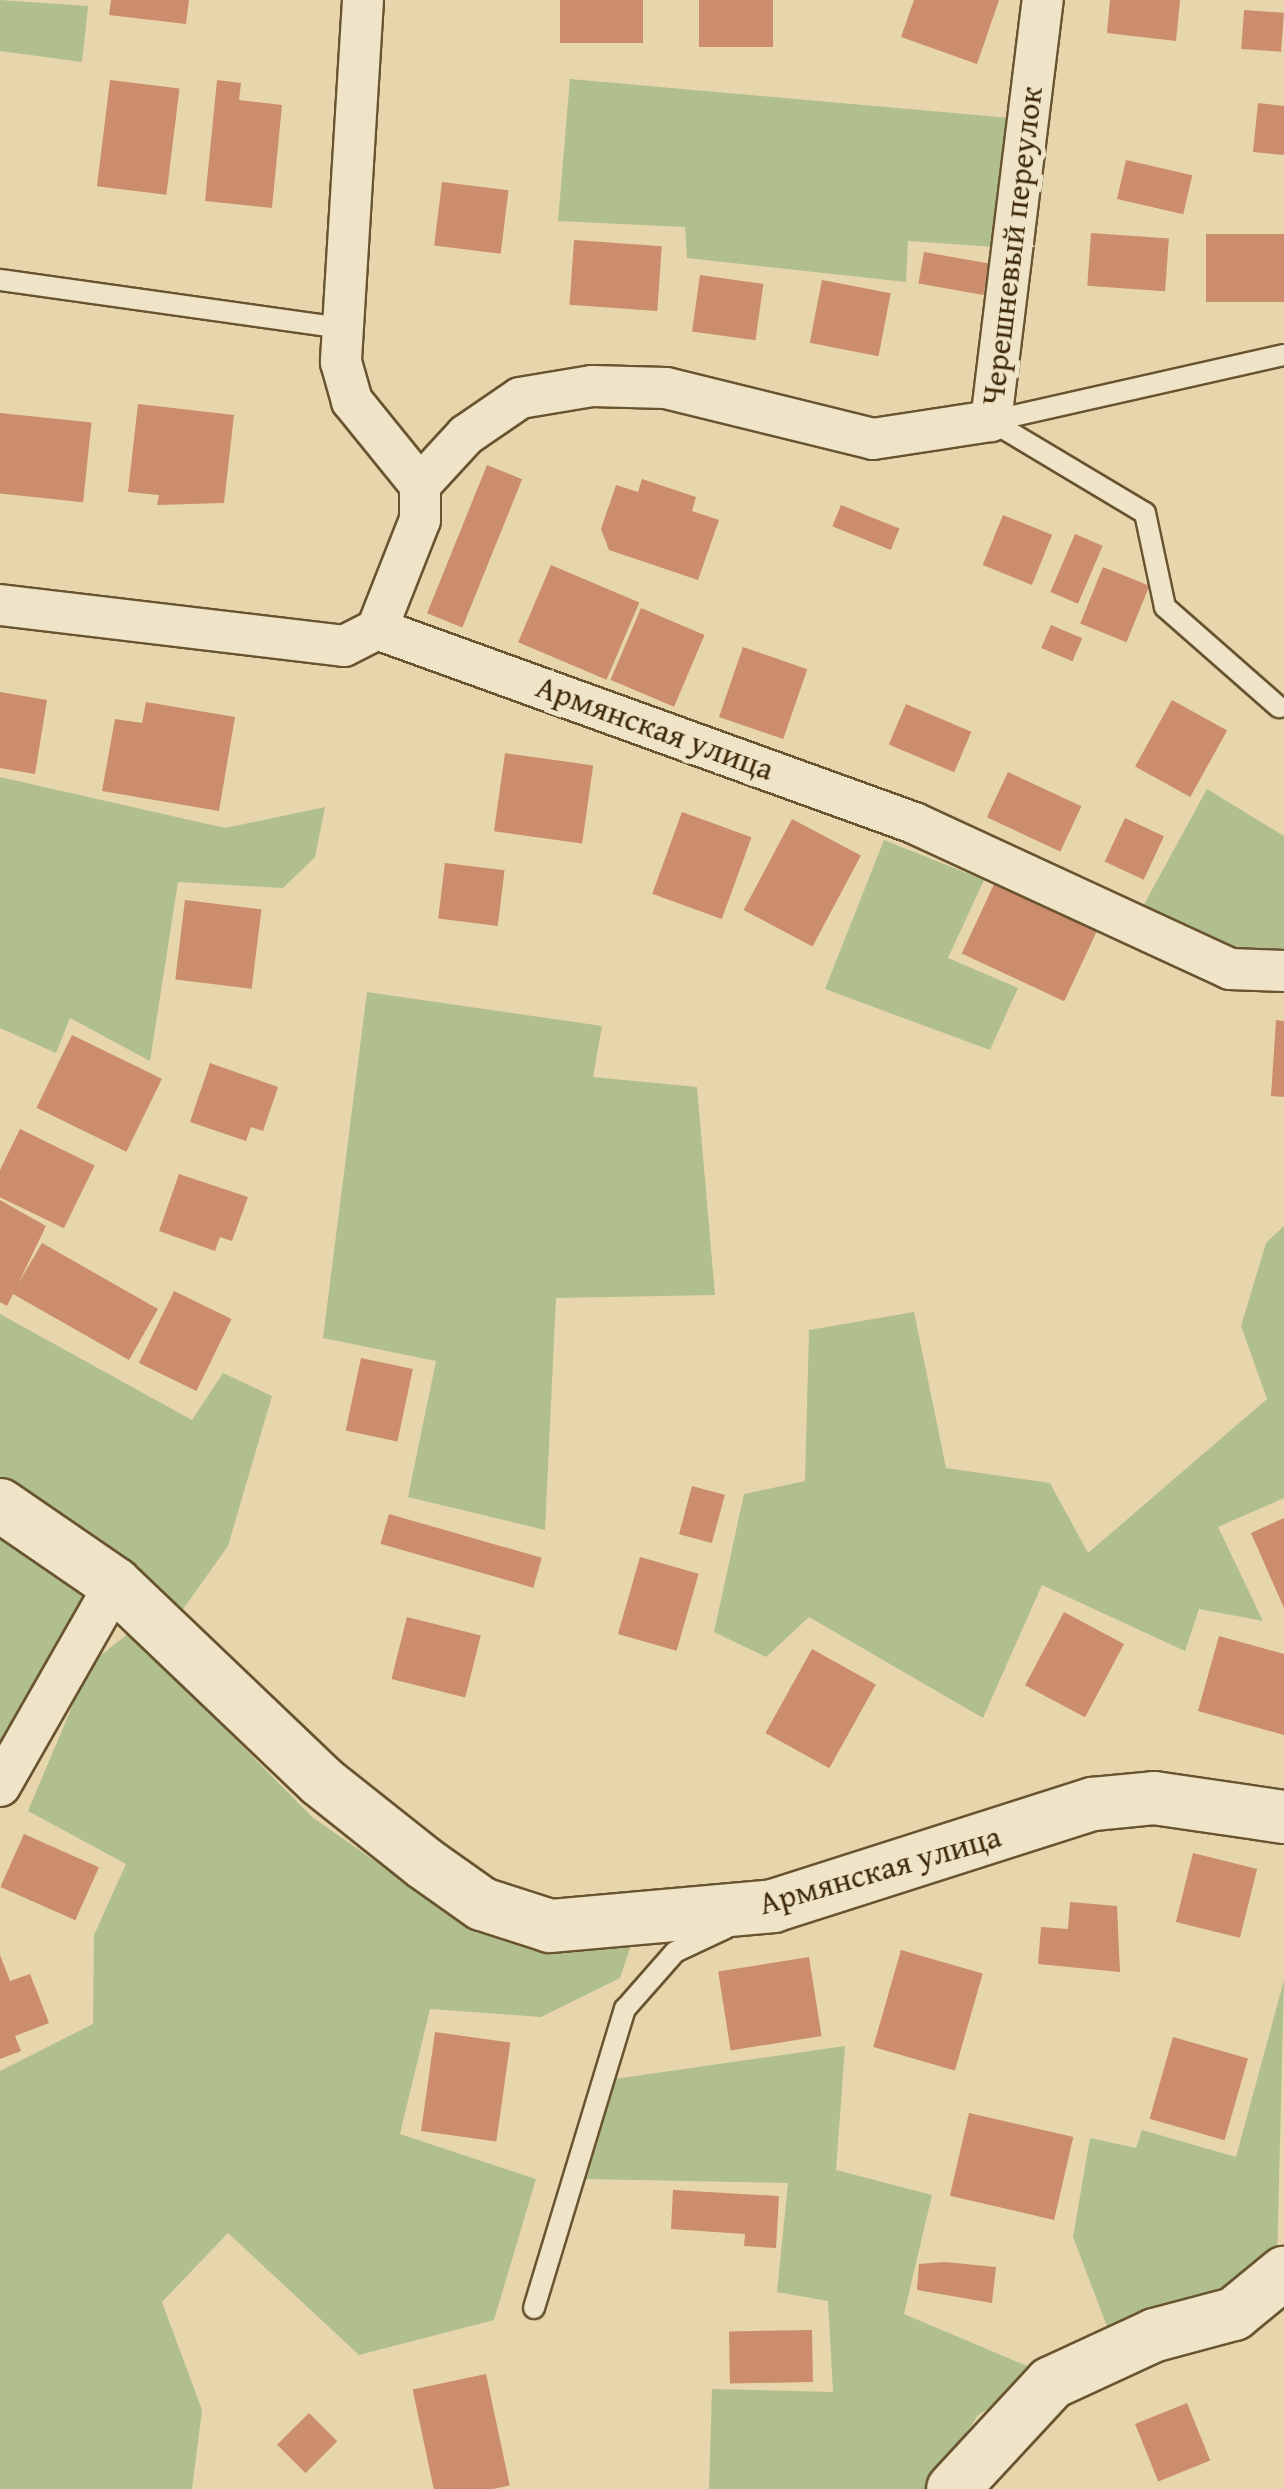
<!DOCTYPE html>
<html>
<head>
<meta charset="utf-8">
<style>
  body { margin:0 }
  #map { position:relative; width:1284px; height:2489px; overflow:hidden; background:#e7d6ab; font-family:"Gentium Book Plus",serif }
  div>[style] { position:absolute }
  .green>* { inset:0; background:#b0bf8d }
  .building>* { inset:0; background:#cb8d6b; transform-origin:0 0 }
  .roads { filter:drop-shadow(2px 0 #695430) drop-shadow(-2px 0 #695430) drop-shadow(0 2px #695430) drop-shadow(0 -2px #695430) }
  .service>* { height:20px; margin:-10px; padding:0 10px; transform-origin:10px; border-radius:10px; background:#efe4c8 }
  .minor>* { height:40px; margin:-20px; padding:0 20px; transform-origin:20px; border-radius:20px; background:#efe4c8 }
  .tertiary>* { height:52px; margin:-26px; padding:0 26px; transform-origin:26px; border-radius:26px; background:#efe4c8 }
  span { translate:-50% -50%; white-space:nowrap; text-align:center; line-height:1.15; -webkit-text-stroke:10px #efe4c8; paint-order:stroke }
  .street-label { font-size:32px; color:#3f2907 }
</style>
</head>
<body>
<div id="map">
  <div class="green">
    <i style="clip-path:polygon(0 0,88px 6px,82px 62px,0 51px)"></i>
    <i style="clip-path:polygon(570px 79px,1010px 118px,994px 247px,908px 241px,906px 282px,687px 258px,685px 227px,558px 221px)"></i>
    <i style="clip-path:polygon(0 777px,225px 828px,325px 807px,315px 857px,283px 888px,178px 882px,150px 1061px,70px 1018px,56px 1053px,0 1028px)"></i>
    <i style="clip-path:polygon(1207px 789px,1284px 836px,1284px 962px,1244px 958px,1141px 910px)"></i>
    <i style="clip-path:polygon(884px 840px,984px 880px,948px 958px,1018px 988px,990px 1050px,825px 989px)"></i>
    <i style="clip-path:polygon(367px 992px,602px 1026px,593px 1077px,697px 1087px,715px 1295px,556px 1298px,545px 1530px,408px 1497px,436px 1361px,323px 1338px)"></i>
    <i style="clip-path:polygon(1284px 1226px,1284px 1498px,1218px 1527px,1263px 1621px,1199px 1609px,1185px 1651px,1042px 1585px,983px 1718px,809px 1617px,766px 1657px,714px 1632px,744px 1494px,805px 1481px,809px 1330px,914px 1312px,946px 1468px,1050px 1483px,1088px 1553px,1267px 1399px,1241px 1326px,1266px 1243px)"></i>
    <i style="clip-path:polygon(0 1314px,192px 1420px,223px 1373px,272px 1396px,228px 1546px,181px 1612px,0 1484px)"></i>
    <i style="clip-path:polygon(0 1527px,101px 1591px,0 1741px)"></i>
    <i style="clip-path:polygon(130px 1632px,312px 1817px,472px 1929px,553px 1954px,633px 1939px,620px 1978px,541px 2017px,430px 2009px,400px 2134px,536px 2179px,494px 2320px,359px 2355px,228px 2233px,162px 2302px,202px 2410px,192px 2489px,0 2489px,0 2071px,93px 2024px,94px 1935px,126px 1864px,28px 1811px,90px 1664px)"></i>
    <i style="clip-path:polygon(1284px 1980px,1277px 2262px,1199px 2309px,1111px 2337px,1073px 2237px,1090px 2138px,1136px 2148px,1142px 2130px,1236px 2157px)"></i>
    <i style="clip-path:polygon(845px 2046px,836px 2170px,932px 2195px,904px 2314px,1046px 2374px,978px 2415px,931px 2489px,709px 2489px,712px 2389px,833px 2392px,828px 2301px,777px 2292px,788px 2183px,585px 2179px,615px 2079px)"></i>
  </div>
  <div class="building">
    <i style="clip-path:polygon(111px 0,189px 0,186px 24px,109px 15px)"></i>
    <i style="left:560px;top:0;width:83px;height:43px"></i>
    <i style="left:699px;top:0;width:74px;height:47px"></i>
    <i style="clip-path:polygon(914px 0,999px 0,977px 64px,901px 37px)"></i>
    <i style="clip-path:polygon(1110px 0,1180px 0,1176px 41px,1107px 33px)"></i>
    <i style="left:1244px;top:10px;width:40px;height:39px;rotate:4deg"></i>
    <i style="left:110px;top:80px;width:70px;height:107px;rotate:7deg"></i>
    <i style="clip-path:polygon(217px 80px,241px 83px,239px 100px,282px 105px,272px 208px,205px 201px)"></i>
    <i style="clip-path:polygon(1258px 103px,1284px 106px,1284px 155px,1253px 152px)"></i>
    <i style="left:1126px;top:160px;width:68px;height:40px;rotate:13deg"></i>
    <i style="left:442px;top:182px;width:67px;height:64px;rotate:7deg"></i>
    <i style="left:1091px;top:233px;width:78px;height:53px;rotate:4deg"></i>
    <i style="left:1206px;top:234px;width:78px;height:68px"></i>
    <i style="left:574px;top:240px;width:88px;height:65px;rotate:4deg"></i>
    <i style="left:924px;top:252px;width:66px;height:32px;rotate:10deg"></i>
    <i style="left:700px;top:275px;width:64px;height:57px;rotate:8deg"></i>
    <i style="left:822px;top:280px;width:70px;height:64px;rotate:11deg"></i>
    <i style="clip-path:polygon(138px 404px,234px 415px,224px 503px,157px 505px,159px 495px,128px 492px)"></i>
    <i style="left:0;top:413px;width:92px;height:80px;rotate:6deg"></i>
    <i style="left:487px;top:465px;width:38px;height:160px;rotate:22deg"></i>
    <i style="clip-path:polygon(642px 479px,696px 497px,692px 511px,719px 520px,698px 580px,609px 550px,601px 529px,616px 485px,638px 492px)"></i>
    <i style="left:841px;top:505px;width:63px;height:23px;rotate:22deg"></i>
    <i style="left:1003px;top:515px;width:53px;height:54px;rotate:22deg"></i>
    <i style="left:1075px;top:534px;width:30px;height:63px;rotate:23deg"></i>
    <i style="left:551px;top:565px;width:96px;height:84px;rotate:23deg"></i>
    <i style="left:1103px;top:567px;width:50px;height:61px;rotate:22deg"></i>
    <i style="left:641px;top:608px;width:69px;height:78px;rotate:23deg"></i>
    <i style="left:1051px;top:625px;width:34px;height:25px;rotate:23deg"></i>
    <i style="left:743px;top:647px;width:68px;height:74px;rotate:19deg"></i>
    <i style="clip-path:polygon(0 692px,47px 700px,35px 774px,0 768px)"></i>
    <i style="left:1172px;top:700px;width:63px;height:76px;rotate:29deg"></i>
    <i style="clip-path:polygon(146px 702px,235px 717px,219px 811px,102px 791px,115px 719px,142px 723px)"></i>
    <i style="left:906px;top:704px;width:71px;height:44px;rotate:23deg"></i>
    <i style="left:505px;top:753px;width:89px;height:79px;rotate:8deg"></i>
    <i style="left:1008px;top:772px;width:81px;height:50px;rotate:25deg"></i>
    <i style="left:682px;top:812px;width:74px;height:87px;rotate:20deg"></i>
    <i style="left:1125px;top:818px;width:43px;height:48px;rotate:25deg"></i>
    <i style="left:792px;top:819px;width:78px;height:103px;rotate:28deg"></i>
    <i style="left:445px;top:863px;width:60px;height:56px;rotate:7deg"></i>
    <i style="left:996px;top:880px;width:113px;height:81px;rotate:25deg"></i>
    <i style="left:185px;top:900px;width:77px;height:80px;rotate:7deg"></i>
    <i style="clip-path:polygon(1276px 1020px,1284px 1021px,1284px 1097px,1271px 1096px)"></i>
    <i style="left:72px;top:1035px;width:100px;height:81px;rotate:26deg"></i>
    <i style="clip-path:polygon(210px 1063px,278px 1087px,263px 1131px,251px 1127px,246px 1141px,190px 1122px)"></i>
    <i style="left:20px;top:1129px;width:83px;height:70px;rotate:26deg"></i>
    <i style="clip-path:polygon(179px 1174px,248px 1197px,232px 1241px,220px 1237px,215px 1251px,159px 1231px)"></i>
    <i style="clip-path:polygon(0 1200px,46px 1226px,18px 1284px,42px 1243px,158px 1309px,129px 1360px,13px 1294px,7px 1306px,0 1302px)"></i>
    <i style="left:174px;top:1291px;width:64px;height:80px;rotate:26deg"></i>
    <i style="left:361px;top:1358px;width:53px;height:74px;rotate:12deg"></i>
    <i style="left:692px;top:1486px;width:34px;height:50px;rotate:15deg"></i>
    <i style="left:389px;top:1514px;width:159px;height:31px;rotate:16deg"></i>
    <i style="clip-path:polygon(1284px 1518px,1284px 1608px,1251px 1533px)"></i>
    <i style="left:640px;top:1557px;width:61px;height:80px;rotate:16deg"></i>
    <i style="left:1064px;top:1612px;width:68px;height:83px;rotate:28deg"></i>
    <i style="left:407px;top:1617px;width:76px;height:64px;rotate:14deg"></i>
    <i style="clip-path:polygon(1219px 1636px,1284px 1654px,1284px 1735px,1198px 1711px)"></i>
    <i style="left:812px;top:1649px;width:73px;height:96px;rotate:29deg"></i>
    <i style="left:24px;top:1834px;width:82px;height:58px;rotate:24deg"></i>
    <i style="left:1193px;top:1853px;width:66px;height:71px;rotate:14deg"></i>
    <i style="clip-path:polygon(1070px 1902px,1117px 1906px,1120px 1972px,1038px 1964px,1041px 1927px,1068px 1929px)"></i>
    <i style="left:901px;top:1950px;width:85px;height:101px;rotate:16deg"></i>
    <i style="clip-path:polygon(0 1955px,10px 1981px,30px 1974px,49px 2023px,15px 2036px,21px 2051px,0 2059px)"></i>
    <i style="left:809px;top:1957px;width:80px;height:92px;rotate:81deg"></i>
    <i style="left:435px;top:2032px;width:76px;height:100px;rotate:8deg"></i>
    <i style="left:1173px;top:2037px;width:78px;height:85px;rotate:16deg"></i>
    <i style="left:969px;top:2113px;width:107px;height:85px;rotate:13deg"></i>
    <i style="clip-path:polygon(673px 2190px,779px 2196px,776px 2248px,744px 2246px,745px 2234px,671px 2229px)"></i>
    <i style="clip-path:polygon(945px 2262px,996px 2267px,992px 2303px,917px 2290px,919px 2264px)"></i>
    <i style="left:812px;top:2330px;width:52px;height:83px;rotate:89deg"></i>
    <i style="left:486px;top:2374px;width:114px;height:75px;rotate:78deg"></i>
    <i style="left:1187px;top:2403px;width:62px;height:56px;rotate:68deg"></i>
    <i style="left:309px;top:2413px;width:40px;height:45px;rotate:45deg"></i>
  </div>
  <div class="roads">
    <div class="service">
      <i style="left:0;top:280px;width:345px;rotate:8deg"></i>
      <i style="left:991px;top:421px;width:179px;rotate:30.9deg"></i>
      <i style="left:1145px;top:513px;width:96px;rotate:78deg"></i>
      <i style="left:1165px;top:607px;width:152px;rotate:41.3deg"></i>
      <i style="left:991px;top:421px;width:300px;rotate:-12.7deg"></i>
      <i style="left:534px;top:2308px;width:313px;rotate:-73.1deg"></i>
      <i style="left:625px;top:2009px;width:76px;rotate:-48.7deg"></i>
      <i style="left:675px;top:1952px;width:56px;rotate:-25.2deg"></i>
    </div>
    <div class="minor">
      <i style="left:363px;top:0;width:363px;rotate:93.5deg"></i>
      <i style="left:341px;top:362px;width:41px;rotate:74.2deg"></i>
      <i style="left:352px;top:401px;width:108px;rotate:51deg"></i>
      <i style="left:0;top:605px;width:346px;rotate:6.8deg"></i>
      <i style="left:344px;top:646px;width:37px;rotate:-27deg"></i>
      <i style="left:377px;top:629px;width:571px;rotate:19.86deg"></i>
      <i style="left:914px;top:823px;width:348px;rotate:24.8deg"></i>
      <i style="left:1230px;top:969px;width:54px;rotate:2.1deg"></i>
      <i style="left:377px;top:629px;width:117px;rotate:-68.5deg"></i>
      <i style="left:420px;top:520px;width:35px;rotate:-90deg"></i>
      <i style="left:420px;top:485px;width:68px;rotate:-47.4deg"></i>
      <i style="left:466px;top:435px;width:65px;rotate:-34.4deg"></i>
      <i style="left:520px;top:398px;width:73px;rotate:-9.5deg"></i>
      <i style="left:592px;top:386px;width:74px;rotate:1.5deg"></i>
      <i style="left:666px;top:388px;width:213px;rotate:13.8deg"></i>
      <i style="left:873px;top:439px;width:119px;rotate:-8.7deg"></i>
      <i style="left:991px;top:421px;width:424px;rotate:-83deg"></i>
      <i style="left:0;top:1786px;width:232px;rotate:-60.3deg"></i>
    </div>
    <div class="tertiary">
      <i style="left:0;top:1505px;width:140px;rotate:34.5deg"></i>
      <i style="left:115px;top:1584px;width:285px;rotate:43.7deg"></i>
      <i style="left:321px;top:1781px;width:132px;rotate:38.5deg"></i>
      <i style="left:424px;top:1863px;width:71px;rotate:35.3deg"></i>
      <i style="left:482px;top:1904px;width:71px;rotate:17.9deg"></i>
      <i style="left:550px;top:1926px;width:224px;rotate:-5.1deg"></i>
      <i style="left:773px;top:1906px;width:336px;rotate:-17.7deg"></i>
      <i style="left:1093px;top:1804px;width:61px;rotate:-5.6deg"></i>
      <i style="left:1154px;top:1798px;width:131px;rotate:8.3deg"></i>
      <i style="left:953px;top:2489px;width:144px;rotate:-47.2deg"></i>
      <i style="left:1051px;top:2383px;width:115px;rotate:-24.8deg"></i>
      <i style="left:1155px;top:2335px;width:82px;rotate:-14.9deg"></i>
      <i style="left:1234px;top:2314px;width:65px;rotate:-39.4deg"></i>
    </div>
  </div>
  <div class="street-label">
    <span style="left:1012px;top:246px;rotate:-83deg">Черешневый переулок</span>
    <span style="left:655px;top:728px;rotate:20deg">Армянская улица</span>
    <span style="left:880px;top:1870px;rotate:-16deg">Армянская улица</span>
  </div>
</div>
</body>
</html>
